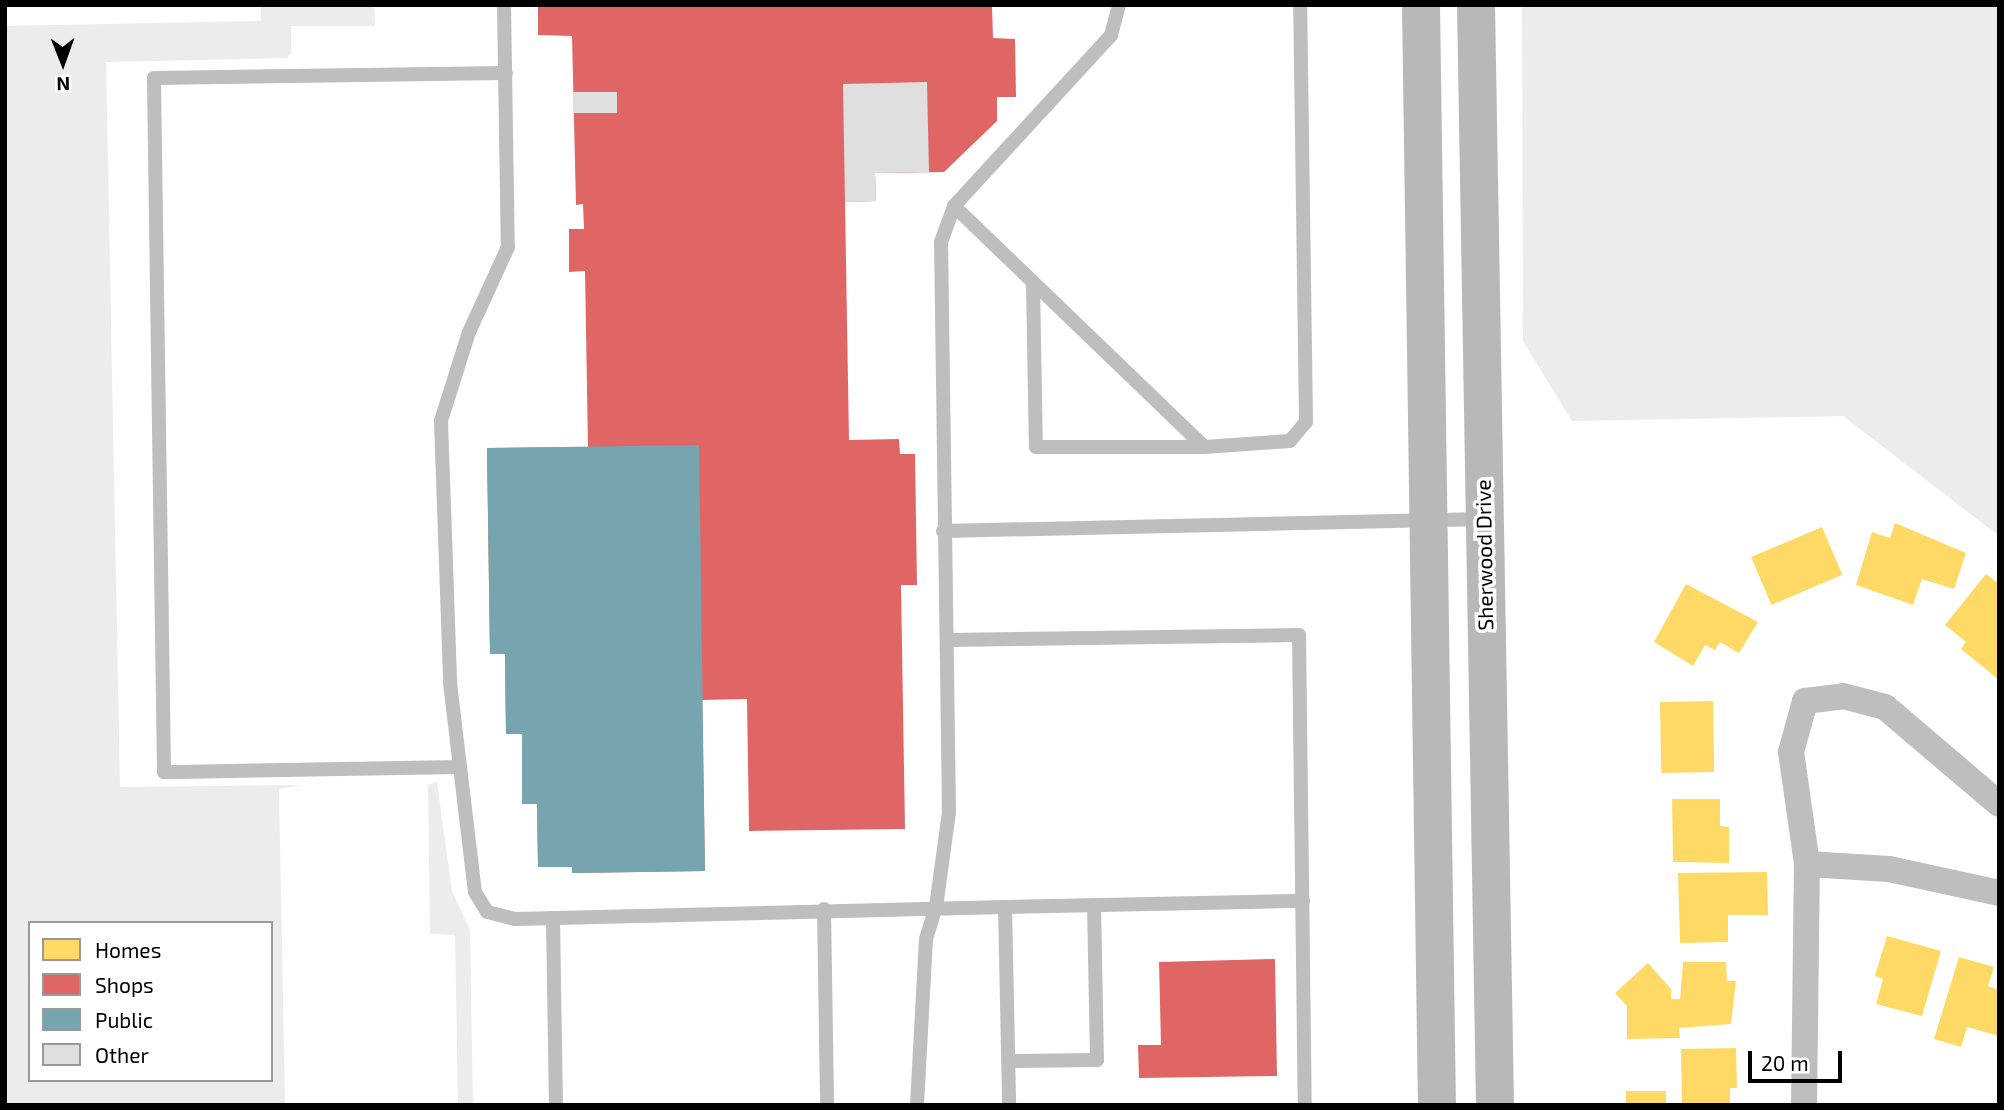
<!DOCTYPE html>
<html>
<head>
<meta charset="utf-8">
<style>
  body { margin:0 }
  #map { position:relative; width:2004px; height:1110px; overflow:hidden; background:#fff; font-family:"Exo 2",sans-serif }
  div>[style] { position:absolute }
  .green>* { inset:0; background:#ececec }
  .homes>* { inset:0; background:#ffd966; transform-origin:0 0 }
  .shops>* { inset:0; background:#e06666 }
  .public>* { inset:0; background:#76a5af }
  .building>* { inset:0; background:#dfdfdf; transform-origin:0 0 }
  .service>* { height:14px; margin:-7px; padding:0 7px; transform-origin:7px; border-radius:7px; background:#bebebe }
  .minor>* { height:26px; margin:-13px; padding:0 13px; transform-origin:13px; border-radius:13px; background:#bebebe }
  .secondary>* { height:38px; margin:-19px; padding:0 19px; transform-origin:19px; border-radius:19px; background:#b8b8b8 }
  span { translate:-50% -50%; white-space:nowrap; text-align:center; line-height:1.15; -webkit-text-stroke:7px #fff; paint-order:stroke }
  .street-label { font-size:21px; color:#000 }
  .frame { position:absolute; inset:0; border:7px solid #000; pointer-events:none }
  .legend { position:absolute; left:28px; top:921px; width:245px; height:161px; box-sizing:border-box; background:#fff; border:2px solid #999; margin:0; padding:9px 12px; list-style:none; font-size:21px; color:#000 }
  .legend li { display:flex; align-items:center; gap:14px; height:35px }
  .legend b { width:35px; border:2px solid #999 }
  .north { position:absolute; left:28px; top:28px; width:70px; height:70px; -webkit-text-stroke:5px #fff; paint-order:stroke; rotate:179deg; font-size:19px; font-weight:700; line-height:28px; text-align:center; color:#000 }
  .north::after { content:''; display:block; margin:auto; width:24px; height:32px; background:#000; clip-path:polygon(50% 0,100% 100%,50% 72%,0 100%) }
  .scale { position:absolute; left:1748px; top:1051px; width:94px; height:32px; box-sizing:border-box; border:4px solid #000; border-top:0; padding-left:9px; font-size:21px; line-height:24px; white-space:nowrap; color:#000; -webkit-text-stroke:5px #fff; paint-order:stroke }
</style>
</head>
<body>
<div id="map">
  <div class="green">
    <i style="clip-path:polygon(evenodd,261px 5px,374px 5px,375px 26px,291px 26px,291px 54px,287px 58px,106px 62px,120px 787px,302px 785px,279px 789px,285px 1105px,5px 1105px,5px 26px,261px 21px,261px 5px,30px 923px,271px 923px,271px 1080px,30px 1080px,30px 923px)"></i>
    <i style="clip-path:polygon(1522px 5px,1999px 5px,1999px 536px,1843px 416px,1572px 421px,1523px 341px)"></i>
    <i style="clip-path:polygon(437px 782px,452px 891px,470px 930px,473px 1105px,458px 1105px,455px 935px,430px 934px,428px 785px)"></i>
  </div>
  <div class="homes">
    <i style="clip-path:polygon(1895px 523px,1966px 553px,1954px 589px,1922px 579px,1913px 605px,1856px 585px,1872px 532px,1890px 538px)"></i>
    <i style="left:1822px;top:527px;width:52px;height:77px;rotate:67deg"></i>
    <i style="clip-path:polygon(1986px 574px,1999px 584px,1999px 680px,1961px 649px,1966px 642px,1945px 625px)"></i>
    <i style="clip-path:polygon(1686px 584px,1758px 622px,1739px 653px,1720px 642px,1715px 650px,1705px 645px,1693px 666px,1654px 642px)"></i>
    <i style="left:1713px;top:701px;width:71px;height:53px;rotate:89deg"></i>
    <i style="clip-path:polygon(1672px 799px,1720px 799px,1720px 826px,1729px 827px,1729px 863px,1673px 862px)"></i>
    <i style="clip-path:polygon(1767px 872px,1768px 915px,1728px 915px,1728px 942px,1680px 943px,1678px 873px)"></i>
    <i style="clip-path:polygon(1887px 936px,1941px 951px,1922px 1016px,1876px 1004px,1883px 979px,1875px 976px)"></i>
    <i style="clip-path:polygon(1959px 957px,1994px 967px,1988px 986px,1999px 990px,1999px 1036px,1967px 1027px,1961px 1047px,1934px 1039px)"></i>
    <i style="clip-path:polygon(1683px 962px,1726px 962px,1727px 981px,1736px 981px,1731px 1024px,1679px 1028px,1680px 1038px,1627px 1039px,1627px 1006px,1615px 993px,1648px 963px,1671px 989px,1671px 999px,1680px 999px)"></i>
    <i style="clip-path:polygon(1736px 1048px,1737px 1088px,1730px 1088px,1730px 1105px,1682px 1105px,1681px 1049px)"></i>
    <i style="left:1666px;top:1091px;width:14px;height:40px;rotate:90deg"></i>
  </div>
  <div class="shops">
    <i style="clip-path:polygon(538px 5px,992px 5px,993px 38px,1015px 39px,1016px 97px,997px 97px,997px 121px,944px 172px,875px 173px,876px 201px,845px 202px,849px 440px,899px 439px,900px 454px,915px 454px,917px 585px,901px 585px,905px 829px,749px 831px,747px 699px,702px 700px,705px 871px,572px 873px,572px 867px,538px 867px,537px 804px,522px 804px,522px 734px,506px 734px,505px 654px,490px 654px,487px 448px,588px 447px,585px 271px,569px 272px,569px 229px,584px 229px,583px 204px,576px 205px,572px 36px,538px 35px)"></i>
    <i style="clip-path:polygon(1275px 959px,1277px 1076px,1139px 1078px,1138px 1045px,1161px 1045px,1159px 962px)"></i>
  </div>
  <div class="public">
    <i style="clip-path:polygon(699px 445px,705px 871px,572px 873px,572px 867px,538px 867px,537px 804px,522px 804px,522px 734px,506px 734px,505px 654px,490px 654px,487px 448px)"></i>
  </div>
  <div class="building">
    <i style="clip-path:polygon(927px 82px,929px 172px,875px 173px,876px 201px,845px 202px,843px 84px)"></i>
    <i style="left:617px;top:92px;width:21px;height:44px;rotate:90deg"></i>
  </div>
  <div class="service">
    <i style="left:504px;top:5px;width:242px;rotate:89.1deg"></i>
    <i style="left:508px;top:247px;width:94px;rotate:114.6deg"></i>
    <i style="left:469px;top:332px;width:93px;rotate:107.5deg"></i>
    <i style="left:441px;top:421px;width:262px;rotate:88deg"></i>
    <i style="left:450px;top:683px;width:210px;rotate:83.2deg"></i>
    <i style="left:475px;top:892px;width:23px;rotate:59deg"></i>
    <i style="left:487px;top:912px;width:29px;rotate:14deg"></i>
    <i style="left:515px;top:919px;width:490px;rotate:-1.4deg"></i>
    <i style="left:1005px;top:907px;width:198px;rotate:88.8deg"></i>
    <i style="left:954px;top:206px;width:347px;rotate:43.9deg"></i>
    <i style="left:1204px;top:447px;width:86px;rotate:-4deg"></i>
    <i style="left:1290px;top:441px;width:25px;rotate:-50deg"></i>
    <i style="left:1306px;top:422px;width:417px;rotate:-90.8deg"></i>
    <i style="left:1033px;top:282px;width:165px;rotate:89deg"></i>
    <i style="left:1036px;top:447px;width:168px"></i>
    <i style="left:943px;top:531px;width:540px;rotate:-1.27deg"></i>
    <i style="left:949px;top:640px;width:350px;rotate:-0.8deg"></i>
    <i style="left:1299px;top:635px;width:470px;rotate:89.3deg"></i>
    <i style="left:460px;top:767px;width:296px;rotate:179deg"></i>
    <i style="left:164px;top:772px;width:694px;rotate:-90.83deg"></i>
    <i style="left:154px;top:78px;width:352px;rotate:-0.8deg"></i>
    <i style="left:1005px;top:907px;width:298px;rotate:-1.2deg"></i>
    <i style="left:824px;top:909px;width:196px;rotate:89.1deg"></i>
    <i style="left:553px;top:918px;width:187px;rotate:89.1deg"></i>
    <i style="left:1008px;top:1061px;width:89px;rotate:-0.6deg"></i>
    <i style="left:1097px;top:1060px;width:155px;rotate:-91.1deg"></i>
    <i style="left:917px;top:1105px;width:166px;rotate:-86.9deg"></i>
    <i style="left:926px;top:939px;width:34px;rotate:-73deg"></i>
    <i style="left:936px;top:907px;width:96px;rotate:-82.2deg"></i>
    <i style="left:949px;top:812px;width:570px;rotate:-90.8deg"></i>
    <i style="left:941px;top:242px;width:38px;rotate:-70deg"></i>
    <i style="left:954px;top:206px;width:232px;rotate:-47.4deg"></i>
    <i style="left:1111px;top:35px;width:31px;rotate:-75deg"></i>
  </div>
  <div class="minor">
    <i style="left:1807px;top:864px;width:113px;rotate:-98.1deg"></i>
    <i style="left:1791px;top:752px;width:53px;rotate:-74.6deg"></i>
    <i style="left:1805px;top:701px;width:38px;rotate:-7deg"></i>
    <i style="left:1843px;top:696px;width:43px;rotate:14.7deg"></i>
    <i style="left:1885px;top:707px;width:150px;rotate:40.4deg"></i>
    <i style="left:1804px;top:1105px;width:241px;rotate:-89.3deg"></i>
    <i style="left:1807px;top:864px;width:82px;rotate:3.5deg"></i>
    <i style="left:1889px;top:869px;width:113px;rotate:12.3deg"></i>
  </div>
  <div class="secondary">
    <i style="left:1421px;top:5px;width:1100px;rotate:89.17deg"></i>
    <i style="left:1476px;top:5px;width:1100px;rotate:89.01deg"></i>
  </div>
  <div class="street-label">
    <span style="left:1484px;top:555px;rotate:-91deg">Sherwood Drive</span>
  </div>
  <div class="frame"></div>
  <ul class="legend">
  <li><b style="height:19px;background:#ffd966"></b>Homes</li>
  <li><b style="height:19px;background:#e06666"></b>Shops</li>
  <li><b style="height:19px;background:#76a5af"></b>Public</li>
  <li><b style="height:19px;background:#dfdfdf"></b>Other</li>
  </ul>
  <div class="north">N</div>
  <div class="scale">20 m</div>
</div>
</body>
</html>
